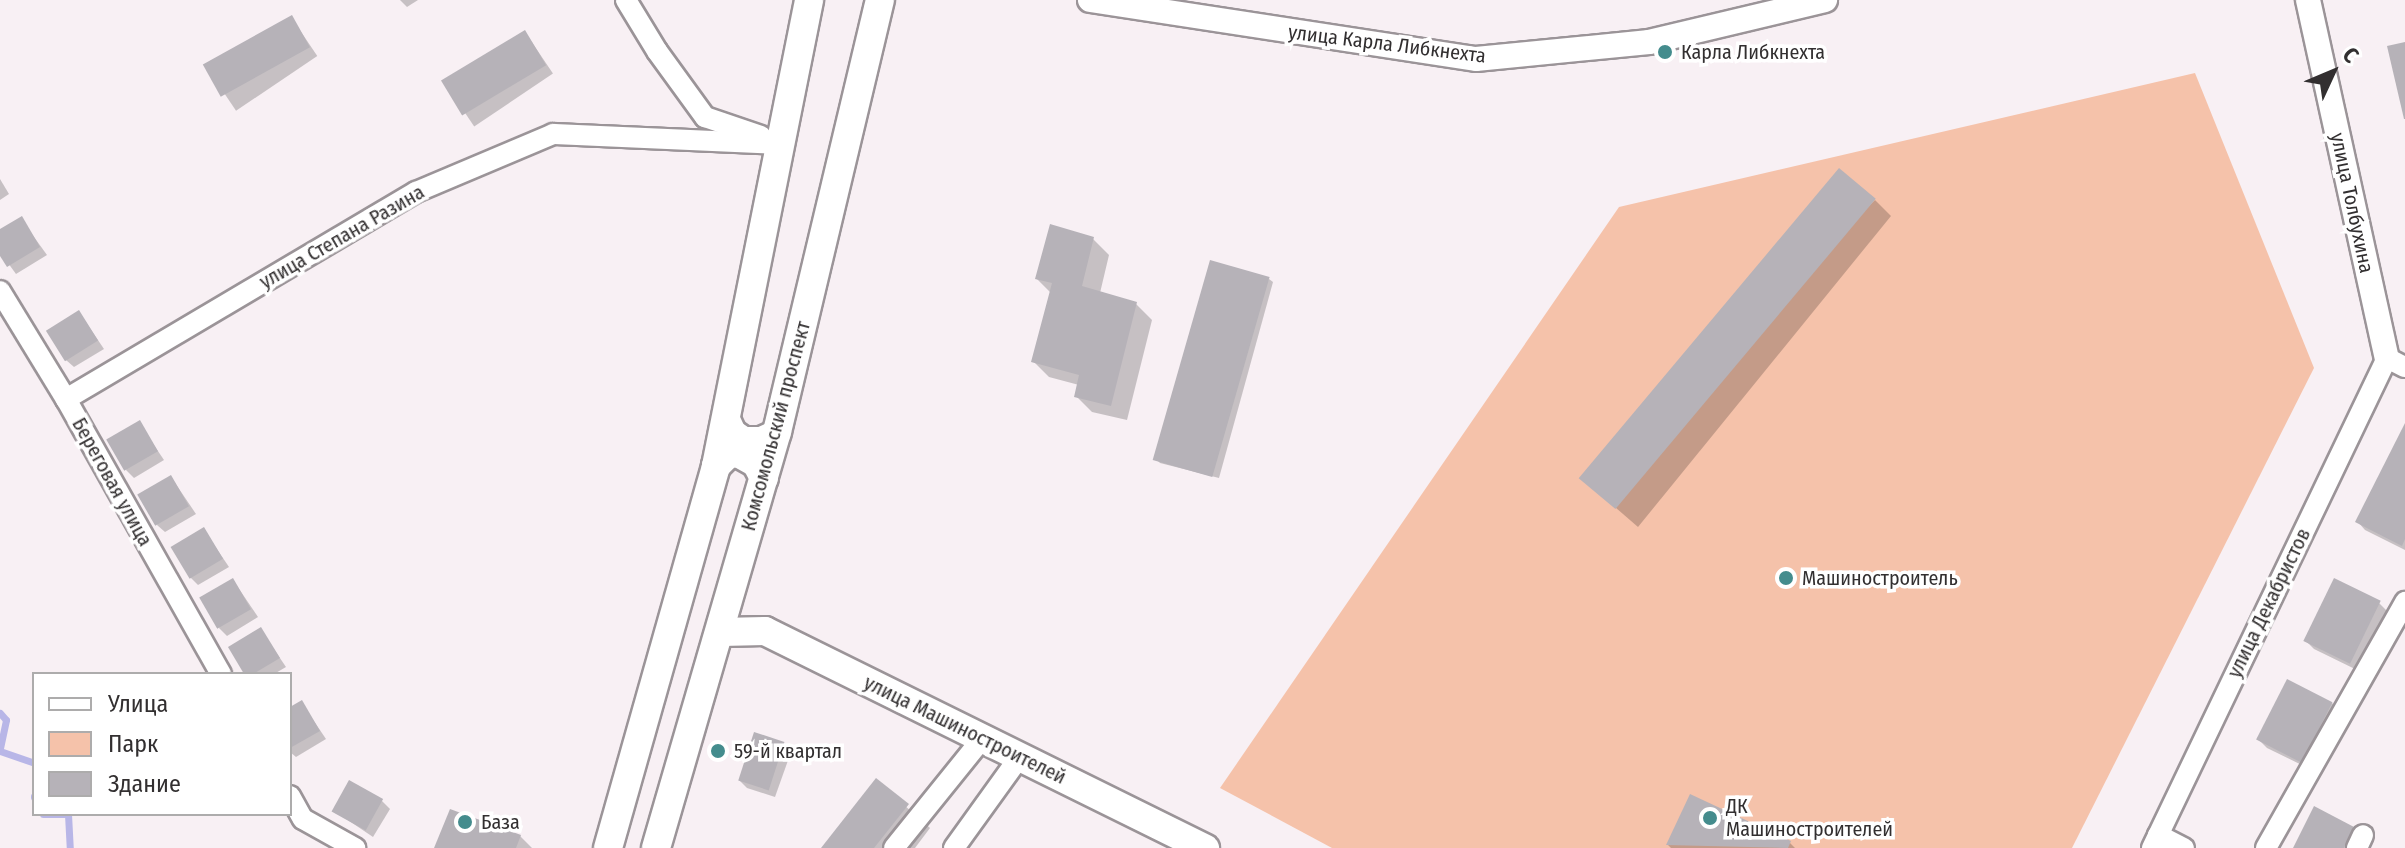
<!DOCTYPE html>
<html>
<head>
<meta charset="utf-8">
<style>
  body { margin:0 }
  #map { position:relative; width:2405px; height:848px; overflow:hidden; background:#f8f0f4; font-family:"Fira Sans Condensed",sans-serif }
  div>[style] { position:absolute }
  .green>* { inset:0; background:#f5c2aa }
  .shadow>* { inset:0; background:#0003; transform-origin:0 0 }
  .stream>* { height:7px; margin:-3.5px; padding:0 3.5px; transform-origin:3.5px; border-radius:3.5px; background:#b8b6e7 }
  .building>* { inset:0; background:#b6b2b8; transform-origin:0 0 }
  .roads { filter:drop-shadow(2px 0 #9b9498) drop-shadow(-2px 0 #9b9498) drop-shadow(0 2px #9b9498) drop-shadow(0 -2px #9b9498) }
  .minor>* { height:20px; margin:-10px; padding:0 10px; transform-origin:10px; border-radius:10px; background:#fff }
  .tertiary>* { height:24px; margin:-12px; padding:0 12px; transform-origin:12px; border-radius:12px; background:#fff }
  .secondary>* { height:28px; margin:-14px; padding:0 14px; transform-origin:14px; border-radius:14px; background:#fff }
  .dots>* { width:22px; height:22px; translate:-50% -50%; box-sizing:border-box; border:4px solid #fff; border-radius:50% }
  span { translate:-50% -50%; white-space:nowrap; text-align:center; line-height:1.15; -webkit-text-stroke:7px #fff; paint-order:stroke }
  .street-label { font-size:20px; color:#322f30 }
  .poi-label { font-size:20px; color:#322f30 }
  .left { translate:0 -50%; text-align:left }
  .legend { position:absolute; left:32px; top:672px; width:260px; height:144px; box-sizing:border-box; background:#fff; border:2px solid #adacac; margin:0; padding:10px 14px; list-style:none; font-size:24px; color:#322f30 }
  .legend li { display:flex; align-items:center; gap:16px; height:40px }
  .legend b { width:40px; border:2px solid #adacac }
  .north { position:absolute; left:2293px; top:32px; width:80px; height:80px; -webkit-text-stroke:6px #fff; paint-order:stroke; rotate:46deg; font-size:22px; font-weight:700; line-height:32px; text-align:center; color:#322f30 }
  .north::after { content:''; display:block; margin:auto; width:28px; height:36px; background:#322f30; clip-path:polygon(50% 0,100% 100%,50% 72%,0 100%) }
</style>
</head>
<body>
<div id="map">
  <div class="green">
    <i style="clip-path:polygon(2195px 73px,2314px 368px,2072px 848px,1332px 848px,1220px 788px,1619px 207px)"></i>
  </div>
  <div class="shadow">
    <i style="clip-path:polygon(400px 0,418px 0,407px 7px)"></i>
    <i style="left:291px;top:17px;width:47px;height:98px;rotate:56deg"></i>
    <i style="left:525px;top:32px;width:50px;height:95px;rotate:56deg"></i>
    <i style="clip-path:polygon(0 179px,9px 194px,0 200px)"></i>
    <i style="clip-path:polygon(1875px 200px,1891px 216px,1638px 527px,1586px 482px)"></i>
    <i style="clip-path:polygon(21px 219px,47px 255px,16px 274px,0 252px,0 232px)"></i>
    <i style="clip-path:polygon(1093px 239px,1109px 255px,1100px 293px,1136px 304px,1152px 320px,1127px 420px,1092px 412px,1076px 396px,1079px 385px,1049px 377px,1033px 361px,1051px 293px,1037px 279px)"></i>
    <i style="clip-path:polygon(1269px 279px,1273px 282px,1219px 478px,1160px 463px,1157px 460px)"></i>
    <i style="clip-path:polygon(79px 312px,104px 349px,74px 367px,66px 360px)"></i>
    <i style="clip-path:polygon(139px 423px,164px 460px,134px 478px,126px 470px)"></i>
    <i style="clip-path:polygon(2405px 427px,2405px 550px,2365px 530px,2358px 522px)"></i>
    <i style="clip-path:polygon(171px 477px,196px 514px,165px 532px,157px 525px)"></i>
    <i style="clip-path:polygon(204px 530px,229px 567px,198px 585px,190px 577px)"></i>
    <i style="clip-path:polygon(233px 580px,258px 617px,227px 636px,219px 628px)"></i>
    <i style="clip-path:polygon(2379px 603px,2387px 611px,2359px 671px,2314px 649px,2306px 641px)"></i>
    <i style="clip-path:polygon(261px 630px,286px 667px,274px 674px,246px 674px)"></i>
    <i style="clip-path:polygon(301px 702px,326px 739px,296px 757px,290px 752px,290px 709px)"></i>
    <i style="clip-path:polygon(2332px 703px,2340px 711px,2312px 770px,2267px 748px,2259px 740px)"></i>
    <i style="clip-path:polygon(783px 744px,791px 752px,775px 797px,747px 788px,739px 780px)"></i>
    <i style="clip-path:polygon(877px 781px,930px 828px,915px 848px,823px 848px)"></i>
    <i style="clip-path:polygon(1691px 797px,1790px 843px,1795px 848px,1671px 848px,1668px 845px)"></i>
    <i style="clip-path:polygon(382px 801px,390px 809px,373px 837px,333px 810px)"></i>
    <i style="clip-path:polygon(2353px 828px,2361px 836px,2355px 848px,2295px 848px)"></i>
    <i style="clip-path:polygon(520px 836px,532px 848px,437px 848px)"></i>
  </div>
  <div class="stream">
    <i style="left:0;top:713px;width:9px;rotate:49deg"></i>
    <i style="left:6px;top:720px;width:29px;rotate:102deg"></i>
    <i style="left:0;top:751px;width:36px;rotate:19deg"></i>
    <i style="left:34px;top:796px;width:1px;rotate:90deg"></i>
    <i style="left:43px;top:814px;width:21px"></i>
    <i style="left:68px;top:814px;width:34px;rotate:87deg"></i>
  </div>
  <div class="building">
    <i style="left:292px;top:15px;width:37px;height:102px;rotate:61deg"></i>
    <i style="left:525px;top:30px;width:41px;height:98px;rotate:59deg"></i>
    <i style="clip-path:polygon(2405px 42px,2405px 119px,2404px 119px,2387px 46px)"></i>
    <i style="left:1839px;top:168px;width:48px;height:405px;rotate:40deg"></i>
    <i style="clip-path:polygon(22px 216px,40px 247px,7px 267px,0 256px,0 229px)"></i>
    <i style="clip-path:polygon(1050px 224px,1094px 237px,1082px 286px,1137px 302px,1111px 406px,1074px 397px,1079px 375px,1031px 362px,1052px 283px,1035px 279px)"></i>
    <i style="left:1210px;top:260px;width:62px;height:208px;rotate:16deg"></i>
    <i style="left:79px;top:310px;width:36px;height:39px;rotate:58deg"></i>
    <i style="left:140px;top:420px;width:36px;height:39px;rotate:60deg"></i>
    <i style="clip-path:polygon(2405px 423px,2405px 539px,2402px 546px,2355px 522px)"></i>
    <i style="left:171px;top:475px;width:36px;height:39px;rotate:60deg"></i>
    <i style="left:204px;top:527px;width:37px;height:39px;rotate:59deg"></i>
    <i style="left:233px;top:578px;width:36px;height:39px;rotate:60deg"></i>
    <i style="left:2334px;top:578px;width:52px;height:70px;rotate:26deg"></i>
    <i style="clip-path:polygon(261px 627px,280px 658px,253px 674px,244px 674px,228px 647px)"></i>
    <i style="left:2287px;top:679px;width:51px;height:68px;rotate:27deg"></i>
    <i style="clip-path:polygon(302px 700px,320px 731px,290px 748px,290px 707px)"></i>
    <i style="left:754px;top:732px;width:32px;height:51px;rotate:18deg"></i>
    <i style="clip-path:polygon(876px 778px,909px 804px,874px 848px,821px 848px)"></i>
    <i style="left:349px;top:780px;width:39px;height:36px;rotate:29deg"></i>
    <i style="clip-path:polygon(1690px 794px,1791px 841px,1788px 848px,1666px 845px)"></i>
    <i style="clip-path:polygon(2314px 806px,2354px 827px,2344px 848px,2293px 848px)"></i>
    <i style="clip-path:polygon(450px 809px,521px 835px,516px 848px,434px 848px)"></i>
  </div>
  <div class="roads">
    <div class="minor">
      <i style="left:626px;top:0;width:60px;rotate:58.7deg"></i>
      <i style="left:657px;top:51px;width:82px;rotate:54deg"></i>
      <i style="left:705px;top:117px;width:59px;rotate:18.7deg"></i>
      <i style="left:0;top:291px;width:127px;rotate:58.6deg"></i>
      <i style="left:66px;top:399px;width:316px;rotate:60.6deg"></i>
      <i style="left:66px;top:399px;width:407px;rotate:-30.6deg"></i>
      <i style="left:416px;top:192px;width:149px;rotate:-22.9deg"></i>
      <i style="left:553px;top:134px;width:229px;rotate:2.5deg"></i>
      <i style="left:290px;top:796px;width:26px;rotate:61deg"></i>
      <i style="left:303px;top:819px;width:60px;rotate:29.1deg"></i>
      <i style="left:2158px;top:835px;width:29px;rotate:27deg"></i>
      <i style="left:894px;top:848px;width:140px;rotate:-51.1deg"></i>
      <i style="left:954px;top:848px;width:111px;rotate:-54.2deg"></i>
      <i style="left:2152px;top:848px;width:543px;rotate:-64.38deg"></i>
      <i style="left:2387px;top:358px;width:20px;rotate:27deg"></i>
      <i style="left:2266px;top:848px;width:283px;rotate:-60.5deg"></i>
      <i style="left:2357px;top:848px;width:14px;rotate:-65deg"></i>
    </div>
    <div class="tertiary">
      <i style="left:1090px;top:0;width:390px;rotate:8.7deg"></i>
      <i style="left:1476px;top:59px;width:174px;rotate:-5.6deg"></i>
      <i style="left:1649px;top:42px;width:181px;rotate:-13.4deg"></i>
      <i style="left:2308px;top:0;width:367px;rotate:77.6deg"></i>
      <i style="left:726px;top:415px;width:19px;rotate:65deg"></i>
      <i style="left:734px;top:432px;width:12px;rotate:35deg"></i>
      <i style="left:744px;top:439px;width:17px"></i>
      <i style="left:761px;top:439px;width:17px;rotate:-24deg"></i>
    </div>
    <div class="secondary">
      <i style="left:716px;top:466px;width:17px;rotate:-45deg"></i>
      <i style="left:728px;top:454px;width:10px;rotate:-6deg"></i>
      <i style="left:738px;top:453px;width:21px;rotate:29deg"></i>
      <i style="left:756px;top:463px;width:17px;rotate:62deg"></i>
      <i style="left:721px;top:632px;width:44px;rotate:-1.3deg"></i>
      <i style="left:765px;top:631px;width:491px;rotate:26.3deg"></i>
      <i style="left:608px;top:848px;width:397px;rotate:-74.2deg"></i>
      <i style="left:716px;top:466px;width:475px;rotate:-78.7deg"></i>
      <i style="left:656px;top:848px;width:433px;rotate:-73.8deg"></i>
      <i style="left:777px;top:432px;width:444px;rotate:-76.6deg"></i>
    </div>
  </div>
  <div class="dots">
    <i style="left:1665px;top:52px;background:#448c8d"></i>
    <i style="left:1786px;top:578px;background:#448c8d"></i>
    <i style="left:718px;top:751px;background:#448c8d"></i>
    <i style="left:1710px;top:818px;background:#448c8d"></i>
    <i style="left:465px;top:822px;background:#448c8d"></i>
  </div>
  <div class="street-label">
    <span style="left:1387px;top:44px;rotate:7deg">улица Карла Либкнехта</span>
    <span style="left:2352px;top:203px;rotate:78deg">улица Толбухина</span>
    <span style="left:342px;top:237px;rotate:-30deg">улица Степана Разина</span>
    <span style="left:776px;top:426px;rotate:-75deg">Комсомольский проспект</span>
    <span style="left:112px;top:482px;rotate:61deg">Береговая улица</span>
    <span style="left:2269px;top:603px;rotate:-64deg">улица Декабристов</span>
    <span style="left:965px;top:730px;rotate:26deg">улица Машиностроителей</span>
  </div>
  <div class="poi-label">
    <span class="left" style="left:1681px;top:52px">Карла Либкнехта</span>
    <span class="left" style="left:1802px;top:578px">Машиностроитель</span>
    <span class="left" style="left:734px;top:751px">59-й квартал</span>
    <span class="left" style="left:1726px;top:818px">ДК<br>Машиностроителей</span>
    <span class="left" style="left:481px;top:822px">База</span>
  </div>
  <ul class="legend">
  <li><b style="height:10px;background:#fff"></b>Улица</li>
  <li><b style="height:22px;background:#f5c2aa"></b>Парк</li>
  <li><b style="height:22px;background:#b6b2b8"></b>Здание</li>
  </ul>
  <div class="north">С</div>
</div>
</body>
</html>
